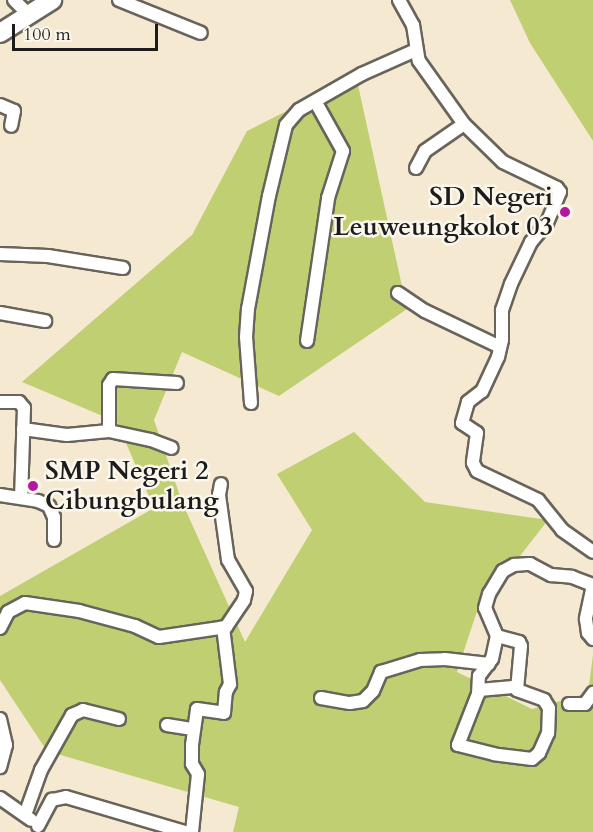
<!DOCTYPE html>
<html>
<head>
<meta charset="utf-8">
<style>
  body { margin:0 }
  #map { position:relative; width:593px; height:832px; overflow:hidden; background:#f5e9d1; font-family:Cardo,serif }
  div>[style] { position:absolute }
  .green>* { inset:0; background:#c0cf72 }
  .roads { filter:drop-shadow(2px 0 #68645b) drop-shadow(-2px 0 #68645b) drop-shadow(0 2px #68645b) drop-shadow(0 -2px #68645b) }
  .minor>* { height:12px; margin:-6px; padding:0 6px; transform-origin:6px; border-radius:6px; background:#fff }
  .highway>* { height:18px; margin:-9px; padding:0 9px; transform-origin:9px; border-radius:9px; background:#fff }
  .dots>* { width:16px; height:16px; translate:-50% -50%; box-sizing:border-box; border:3px solid #fbf7ec; border-radius:50% }
  span { translate:-50% -50%; white-space:nowrap; text-align:center; line-height:1.15; -webkit-text-stroke:5px #fbf7ec; paint-order:stroke }
  .poi-label { font-size:26px; color:#1c1c1c; font-weight:700 }
  .right { translate:-100% -50%; text-align:right }
  .left { translate:0 -50%; text-align:left }
  .scale { position:absolute; left:12px; top:24px; width:146px; height:27px; box-sizing:border-box; border:3px solid #1c1c1c; border-top:0; padding-left:8px; font-size:18px; line-height:21px; white-space:nowrap; color:#1c1c1c; -webkit-text-stroke:4px #fbf7ec; paint-order:stroke }
</style>
</head>
<body>
<div id="map">
  <div class="green">
    <i style="clip-path:polygon(510px 0,593px 0,593px 141px,530px 43px)"></i>
    <i style="clip-path:polygon(356px 76px,407px 309px,279px 396px,182px 352px,154px 420px,182px 502px,245px 642px,312px 530px,277px 474px,354px 432px,425px 502px,548px 520px,477px 611px,457px 672px,532px 709px,588px 693px,593px 655px,593px 832px,233px 832px,239px 807px,47px 751px,0 680px,0 596px,154px 508px,117px 422px,22px 382px,192px 235px,247px 131px)"></i>
  </div>
  <div class="roads">
    <div class="minor">
      <i style="left:14px;top:0;width:21px;rotate:45deg"></i>
      <i style="left:119px;top:0;width:88px;rotate:21.9deg"></i>
      <i style="left:399px;top:0;width:29px;rotate:61deg"></i>
      <i style="left:413px;top:25px;width:36px;rotate:81deg"></i>
      <i style="left:419px;top:61px;width:77px;rotate:54.5deg"></i>
      <i style="left:464px;top:124px;width:54px;rotate:44.3deg"></i>
      <i style="left:503px;top:162px;width:60px;rotate:25.7deg"></i>
      <i style="left:557px;top:188px;width:5px;rotate:53deg"></i>
      <i style="left:560px;top:192px;width:34px;rotate:113deg"></i>
      <i style="left:547px;top:223px;width:25px;rotate:130deg"></i>
      <i style="left:531px;top:242px;width:47px;rotate:115.5deg"></i>
      <i style="left:511px;top:284px;width:28px;rotate:109deg"></i>
      <i style="left:502px;top:310px;width:30px;rotate:90deg"></i>
      <i style="left:502px;top:340px;width:17px;rotate:103deg"></i>
      <i style="left:498px;top:357px;width:38px;rotate:115deg"></i>
      <i style="left:482px;top:391px;width:18px;rotate:142deg"></i>
      <i style="left:468px;top:402px;width:22px;rotate:106deg"></i>
      <i style="left:462px;top:423px;width:18px;rotate:34deg"></i>
      <i style="left:477px;top:433px;width:30px;rotate:98deg"></i>
      <i style="left:473px;top:463px;width:9px;rotate:63deg"></i>
      <i style="left:477px;top:471px;width:68px;rotate:25.4deg"></i>
      <i style="left:538px;top:500px;width:38px;rotate:51deg"></i>
      <i style="left:562px;top:530px;width:38px;rotate:35deg"></i>
      <i style="left:0;top:105px;width:15px;rotate:23deg"></i>
      <i style="left:14px;top:111px;width:15px;rotate:101deg"></i>
      <i style="left:416px;top:168px;width:19px;rotate:-62deg"></i>
      <i style="left:425px;top:151px;width:47px;rotate:-34.7deg"></i>
      <i style="left:0;top:254px;width:48px;rotate:2.4deg"></i>
      <i style="left:48px;top:256px;width:76px;rotate:9.1deg"></i>
      <i style="left:398px;top:293px;width:32px;rotate:34deg"></i>
      <i style="left:425px;top:311px;width:83px;rotate:25.6deg"></i>
      <i style="left:0;top:313px;width:46px;rotate:10.1deg"></i>
      <i style="left:307px;top:341px;width:145px;rotate:-81.6deg"></i>
      <i style="left:328px;top:198px;width:49px;rotate:-72.3deg"></i>
      <i style="left:343px;top:151px;width:57px;rotate:-119.2deg"></i>
      <i style="left:0;top:402px;width:19px"></i>
      <i style="left:19px;top:402px;width:8px;rotate:50deg"></i>
      <i style="left:24px;top:408px;width:90px;rotate:91.9deg"></i>
      <i style="left:251px;top:403px;width:66px;rotate:-94.3deg"></i>
      <i style="left:246px;top:337px;width:28px;rotate:-86deg"></i>
      <i style="left:248px;top:309px;width:115px;rotate:-79.5deg"></i>
      <i style="left:269px;top:196px;width:73px;rotate:-76.5deg"></i>
      <i style="left:286px;top:125px;width:20px;rotate:-49deg"></i>
      <i style="left:299px;top:110px;width:73px;rotate:-29.7deg"></i>
      <i style="left:362px;top:74px;width:59px;rotate:-24deg"></i>
      <i style="left:23px;top:429px;width:44px;rotate:7.8deg"></i>
      <i style="left:67px;top:435px;width:42px;rotate:-5.4deg"></i>
      <i style="left:109px;top:431px;width:43px;rotate:12.1deg"></i>
      <i style="left:151px;top:440px;width:22px;rotate:21deg"></i>
      <i style="left:109px;top:431px;width:46px;rotate:-90deg"></i>
      <i style="left:109px;top:385px;width:7px;rotate:-56deg"></i>
      <i style="left:113px;top:379px;width:64px;rotate:3.6deg"></i>
      <i style="left:0;top:495px;width:38px;rotate:9deg"></i>
      <i style="left:38px;top:501px;width:12px;rotate:24deg"></i>
      <i style="left:49px;top:506px;width:12px;rotate:66deg"></i>
      <i style="left:54px;top:517px;width:23px;rotate:90deg"></i>
      <i style="left:593px;top:585px;width:35px;rotate:102deg"></i>
      <i style="left:586px;top:619px;width:14px;rotate:82deg"></i>
      <i style="left:588px;top:633px;width:8px;rotate:50deg"></i>
      <i style="left:0;top:628px;width:18px;rotate:-63deg"></i>
      <i style="left:8px;top:612px;width:19px;rotate:-28deg"></i>
      <i style="left:25px;top:603px;width:55px;rotate:8.4deg"></i>
      <i style="left:79px;top:611px;width:58px;rotate:15deg"></i>
      <i style="left:135px;top:626px;width:26px;rotate:25deg"></i>
      <i style="left:159px;top:637px;width:68px;rotate:-8.5deg"></i>
      <i style="left:226px;top:627px;width:32px;rotate:-56deg"></i>
      <i style="left:244px;top:600px;width:9px;rotate:-77deg"></i>
      <i style="left:246px;top:591px;width:36px;rotate:-120deg"></i>
      <i style="left:228px;top:560px;width:66px;rotate:-97.9deg"></i>
      <i style="left:219px;top:495px;width:11px;rotate:-80deg"></i>
      <i style="left:497px;top:636px;width:23px;rotate:15deg"></i>
      <i style="left:519px;top:642px;width:4px;rotate:63deg"></i>
      <i style="left:521px;top:646px;width:44px;rotate:95.2deg"></i>
      <i style="left:517px;top:690px;width:29px;rotate:20deg"></i>
      <i style="left:544px;top:700px;width:9px;rotate:58deg"></i>
      <i style="left:549px;top:708px;width:25px;rotate:92deg"></i>
      <i style="left:548px;top:733px;width:22px;rotate:114deg"></i>
      <i style="left:539px;top:753px;width:9px;rotate:139deg"></i>
      <i style="left:532px;top:759px;width:38px;rotate:-173deg"></i>
      <i style="left:494px;top:754px;width:37px;rotate:-166deg"></i>
      <i style="left:458px;top:745px;width:55px;rotate:-68.6deg"></i>
      <i style="left:478px;top:694px;width:18px;rotate:-87deg"></i>
      <i style="left:479px;top:676px;width:21px;rotate:-53deg"></i>
      <i style="left:492px;top:659px;width:24px;rotate:-78deg"></i>
      <i style="left:497px;top:636px;width:30px;rotate:-113deg"></i>
      <i style="left:485px;top:608px;width:15px;rotate:-74deg"></i>
      <i style="left:489px;top:594px;width:27px;rotate:-59deg"></i>
      <i style="left:503px;top:571px;width:13px;rotate:-29deg"></i>
      <i style="left:514px;top:565px;width:16px;rotate:-4deg"></i>
      <i style="left:530px;top:564px;width:24px;rotate:28deg"></i>
      <i style="left:551px;top:575px;width:21px;rotate:5deg"></i>
      <i style="left:572px;top:577px;width:22px;rotate:21deg"></i>
      <i style="left:479px;top:690px;width:37px;rotate:-5deg"></i>
      <i style="left:321px;top:698px;width:29px;rotate:10deg"></i>
      <i style="left:350px;top:703px;width:13px;rotate:-9deg"></i>
      <i style="left:363px;top:701px;width:14px;rotate:-45deg"></i>
      <i style="left:373px;top:691px;width:21px;rotate:-67deg"></i>
      <i style="left:381px;top:672px;width:41px;rotate:-17.1deg"></i>
      <i style="left:420px;top:660px;width:25px;rotate:-2deg"></i>
      <i style="left:445px;top:659px;width:44px;rotate:6.5deg"></i>
      <i style="left:569px;top:704px;width:16px"></i>
      <i style="left:585px;top:704px;width:14px;rotate:-54deg"></i>
      <i style="left:0;top:719px;width:27px;rotate:77deg"></i>
      <i style="left:6px;top:745px;width:23px;rotate:105deg"></i>
      <i style="left:167px;top:725px;width:26px;rotate:9deg"></i>
      <i style="left:0;top:798px;width:38px;rotate:35deg"></i>
      <i style="left:25px;top:815px;width:48px;rotate:-70.4deg"></i>
      <i style="left:41px;top:770px;width:63px;rotate:-60.6deg"></i>
      <i style="left:72px;top:715px;width:12px;rotate:-24deg"></i>
      <i style="left:83px;top:710px;width:37px;rotate:14deg"></i>
      <i style="left:38px;top:826px;width:30px;rotate:-62deg"></i>
      <i style="left:52px;top:800px;width:14px;rotate:-12deg"></i>
      <i style="left:66px;top:797px;width:124px;rotate:16.4deg"></i>
      <i style="left:192px;top:832px;width:58px;rotate:-84.1deg"></i>
      <i style="left:198px;top:774px;width:12px;rotate:-121deg"></i>
      <i style="left:192px;top:764px;width:19px;rotate:-90deg"></i>
      <i style="left:192px;top:745px;width:36px;rotate:-82deg"></i>
      <i style="left:197px;top:709px;width:27px;rotate:8deg"></i>
      <i style="left:224px;top:713px;width:21px;rotate:-85deg"></i>
      <i style="left:226px;top:692px;width:9px;rotate:-63deg"></i>
      <i style="left:230px;top:684px;width:57px;rotate:-97deg"></i>
    </div>
    <div class="highway">
      <i style="left:0;top:33px;width:62px;rotate:-32.4deg"></i>
    </div>
  </div>
  <div class="dots">
    <i style="left:565px;top:212px;background:#b5179e"></i>
    <i style="left:33px;top:486px;background:#b5179e"></i>
  </div>
  <div class="poi-label">
    <span class="right" style="left:553px;top:212px">SD Negeri<br>Leuweungkolot 03</span>
    <span class="left" style="left:45px;top:486px">SMP Negeri 2<br>Cibungbulang</span>
  </div>
  <div class="scale">100 m</div>
</div>
</body>
</html>
